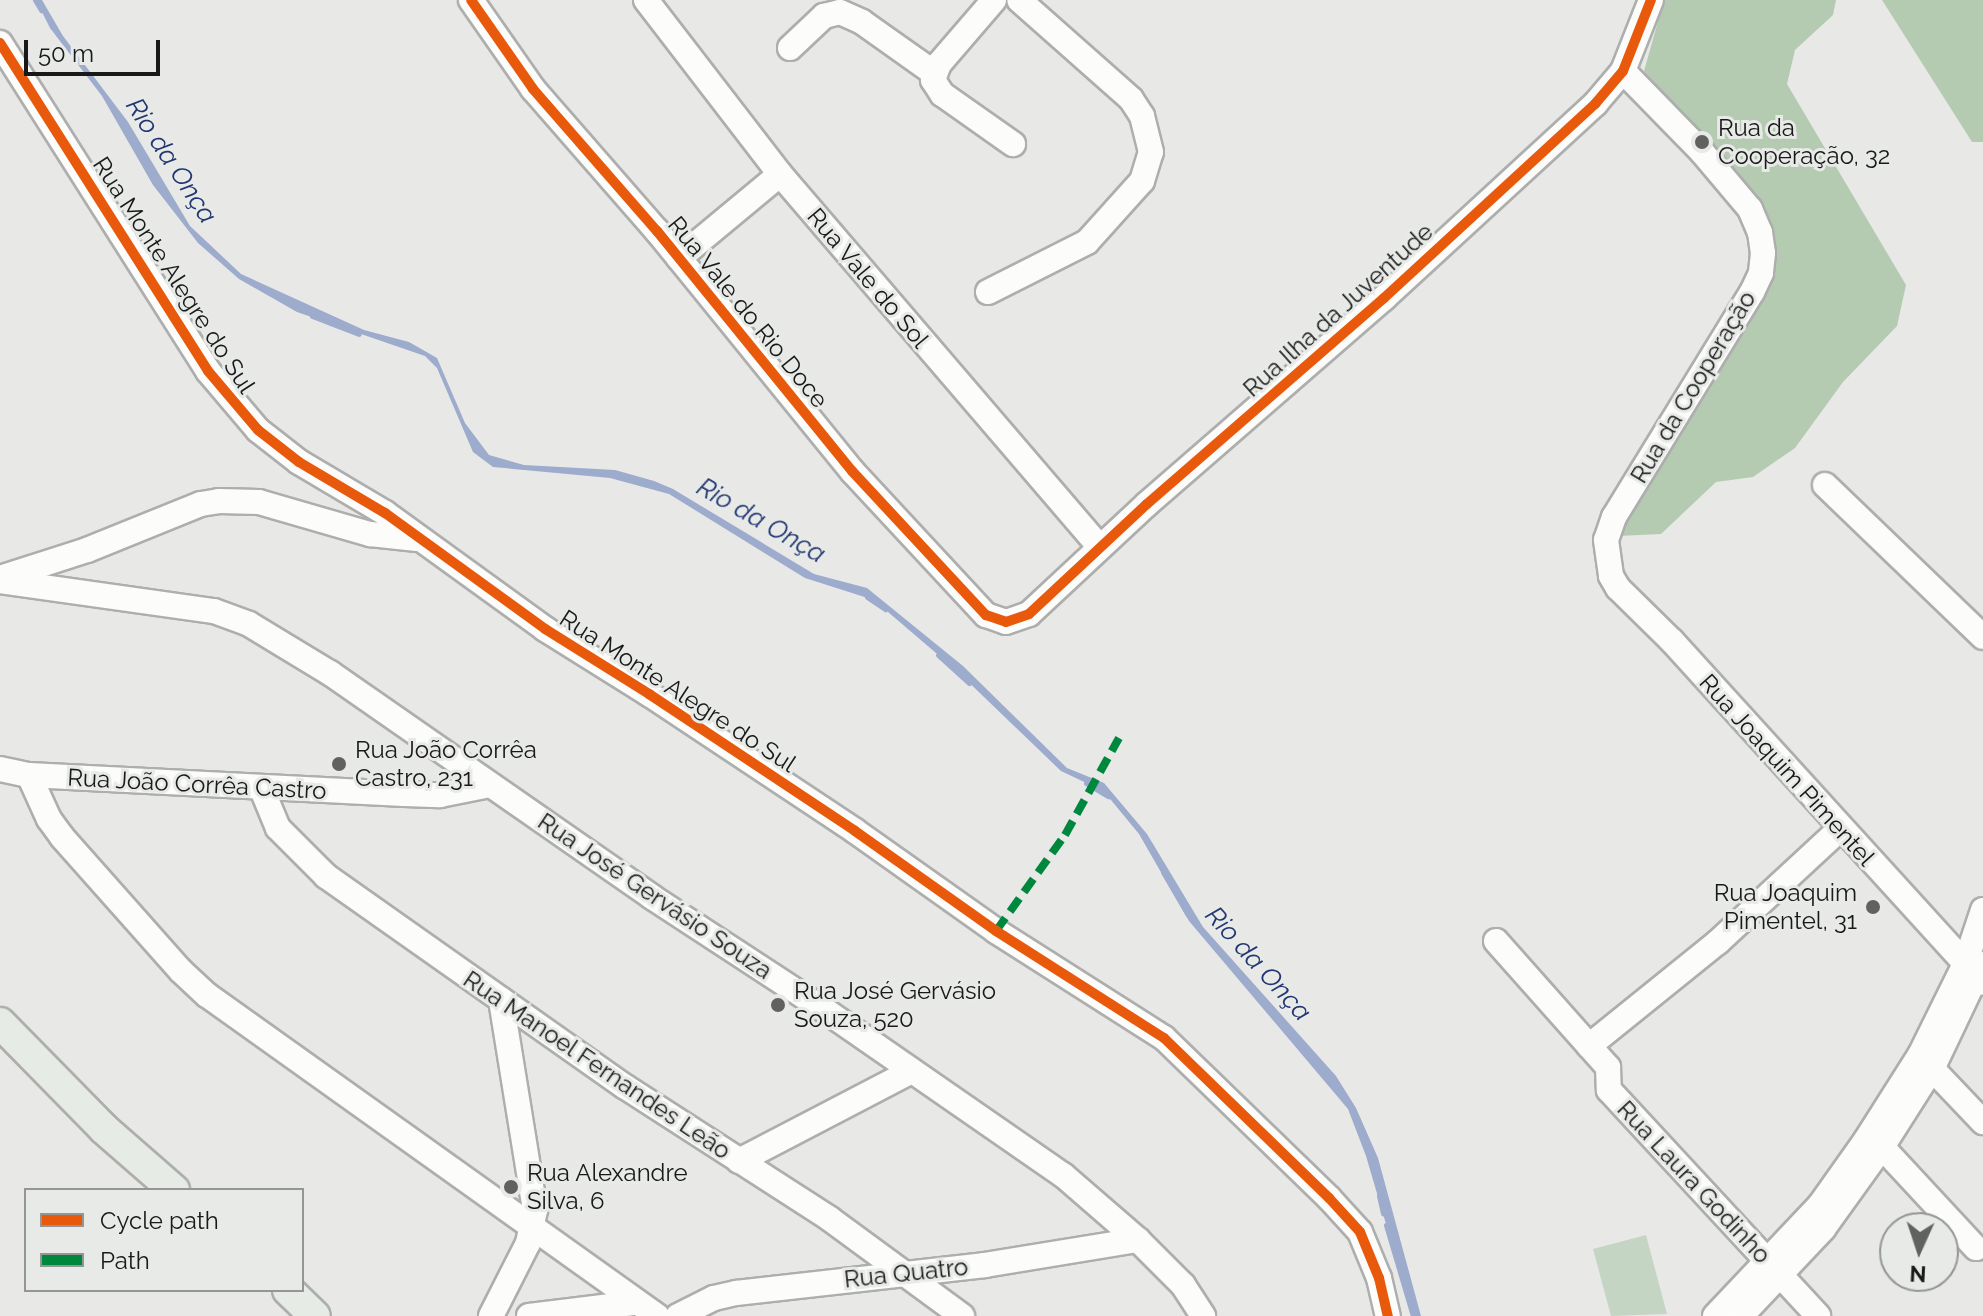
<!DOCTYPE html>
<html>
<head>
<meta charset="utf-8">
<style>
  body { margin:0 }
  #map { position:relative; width:1983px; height:1316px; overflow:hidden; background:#e8e9e7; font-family:Raleway,sans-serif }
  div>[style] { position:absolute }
  .green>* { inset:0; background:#c4d5c3 }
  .forest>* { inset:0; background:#b4cbb2 }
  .water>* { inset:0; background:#9dabcc }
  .stream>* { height:5px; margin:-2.5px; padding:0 2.5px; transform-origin:2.5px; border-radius:2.5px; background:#9dabcc }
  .roads { filter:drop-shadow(2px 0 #adaead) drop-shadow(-2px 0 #adaead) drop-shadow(0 2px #adaead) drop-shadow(0 -2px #adaead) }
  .minor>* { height:24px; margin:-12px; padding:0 12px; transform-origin:12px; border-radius:12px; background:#fcfcfb }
  .major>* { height:30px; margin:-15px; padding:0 15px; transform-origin:15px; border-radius:15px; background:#e6ece5 }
  .quiet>* { height:8px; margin-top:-4px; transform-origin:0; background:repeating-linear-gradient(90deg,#00873e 0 16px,transparent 0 24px) }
  .cycleway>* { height:10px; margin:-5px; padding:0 5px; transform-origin:5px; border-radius:5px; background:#e8590c }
  .dots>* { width:22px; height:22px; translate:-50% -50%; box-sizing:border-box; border:4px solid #e7eae6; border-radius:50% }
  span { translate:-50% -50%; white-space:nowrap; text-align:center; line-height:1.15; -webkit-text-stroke:6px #e7eae6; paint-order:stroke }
  .poi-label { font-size:24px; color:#181918 }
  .left { translate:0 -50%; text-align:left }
  .right { translate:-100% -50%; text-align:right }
  .street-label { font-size:24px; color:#181918 }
  .water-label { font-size:26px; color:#233673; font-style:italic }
  .legend { position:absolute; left:24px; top:1188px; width:280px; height:104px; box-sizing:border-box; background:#e7eae6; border:2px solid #949694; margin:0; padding:10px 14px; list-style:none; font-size:24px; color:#181918 }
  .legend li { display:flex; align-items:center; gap:16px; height:40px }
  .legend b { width:40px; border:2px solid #949694 }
  .north { position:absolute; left:1879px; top:1212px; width:80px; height:80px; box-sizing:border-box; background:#e7eae6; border:2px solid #949694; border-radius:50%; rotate:183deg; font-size:22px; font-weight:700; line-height:32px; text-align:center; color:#181918 }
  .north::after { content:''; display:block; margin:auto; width:28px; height:36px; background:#616260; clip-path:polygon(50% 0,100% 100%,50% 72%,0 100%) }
  .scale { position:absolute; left:24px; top:40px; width:136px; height:36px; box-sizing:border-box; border:4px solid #181918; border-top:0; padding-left:10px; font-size:24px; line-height:28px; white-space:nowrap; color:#181918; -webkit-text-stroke:6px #e7eae6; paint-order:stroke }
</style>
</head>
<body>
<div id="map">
  <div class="green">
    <i style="clip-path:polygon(1646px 1235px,1667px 1314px,1611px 1316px,1593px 1249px)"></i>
  </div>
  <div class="forest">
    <i style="clip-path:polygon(1664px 0,1836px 0,1833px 15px,1795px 50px,1787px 84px,1906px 285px,1897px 326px,1843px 382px,1795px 448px,1753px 477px,1716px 482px,1661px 534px,1618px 536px,1716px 372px,1770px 230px,1743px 180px,1644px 71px)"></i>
    <i style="clip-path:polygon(1882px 0,1983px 0,1983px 142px,1972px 142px)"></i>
  </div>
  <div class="water">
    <i style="clip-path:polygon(36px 0,42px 0,63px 36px,128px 122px,190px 226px,241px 274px,364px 330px,409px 342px,437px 358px,465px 423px,489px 455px,524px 465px,615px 470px,654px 481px,673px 489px,814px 574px,867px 588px,963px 666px,1067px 768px,1104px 783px,1147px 834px,1203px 927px,1336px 1076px,1356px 1108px,1378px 1158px,1421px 1316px,1413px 1316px,1366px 1156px,1348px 1109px,1189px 921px,1139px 834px,1111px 800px,1099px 789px,1061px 771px,957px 671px,874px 600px,805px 578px,669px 494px,610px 478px,493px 467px,473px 452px,437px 368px,425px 356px,297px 312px,239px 279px,198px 243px,153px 185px,102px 96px,50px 28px)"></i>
  </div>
  <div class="stream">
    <i style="left:35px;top:0;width:12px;rotate:59deg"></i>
    <i style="left:312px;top:316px;width:50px;rotate:21deg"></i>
    <i style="left:867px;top:597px;width:22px;rotate:34deg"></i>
    <i style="left:938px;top:655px;width:42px;rotate:42.1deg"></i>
    <i style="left:1086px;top:783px;width:26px;rotate:31deg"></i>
    <i style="left:1163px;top:872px;width:50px;rotate:59.8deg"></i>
    <i style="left:1379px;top:1196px;width:18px;rotate:77deg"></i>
    <i style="left:1386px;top:1225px;width:95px;rotate:73.5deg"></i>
  </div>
  <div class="roads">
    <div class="minor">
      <i style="left:471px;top:0;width:108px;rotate:55.1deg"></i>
      <i style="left:533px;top:89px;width:189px;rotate:48.9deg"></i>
      <i style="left:657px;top:231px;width:309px;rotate:50.9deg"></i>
      <i style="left:852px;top:471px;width:197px;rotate:47.1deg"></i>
      <i style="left:986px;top:615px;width:21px;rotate:19deg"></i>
      <i style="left:1006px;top:622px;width:24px;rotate:-19deg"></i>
      <i style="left:1029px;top:614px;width:161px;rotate:-43deg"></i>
      <i style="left:1147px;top:504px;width:314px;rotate:-41deg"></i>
      <i style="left:1384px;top:298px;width:287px;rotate:-42.6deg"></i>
      <i style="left:1595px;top:104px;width:43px;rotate:-49.7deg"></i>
      <i style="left:1623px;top:71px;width:76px;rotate:-68.5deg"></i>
      <i style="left:646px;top:0;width:220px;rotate:52.4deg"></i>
      <i style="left:780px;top:174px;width:491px;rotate:49.4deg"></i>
      <i style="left:994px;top:0;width:84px;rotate:130.7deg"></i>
      <i style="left:939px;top:64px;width:17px;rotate:111deg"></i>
      <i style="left:933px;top:80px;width:17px;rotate:57deg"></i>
      <i style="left:942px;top:94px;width:87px;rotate:35.2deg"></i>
      <i style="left:0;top:43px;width:388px;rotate:57.6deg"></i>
      <i style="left:208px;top:371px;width:77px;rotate:49.7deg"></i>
      <i style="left:258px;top:430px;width:52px;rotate:38deg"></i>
      <i style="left:299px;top:462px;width:100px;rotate:30.7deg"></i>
      <i style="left:385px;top:513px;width:198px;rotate:35.9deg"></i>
      <i style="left:545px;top:629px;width:123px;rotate:32deg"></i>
      <i style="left:649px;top:694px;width:247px;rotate:33.6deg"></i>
      <i style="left:855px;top:831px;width:173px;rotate:35.3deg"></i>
      <i style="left:996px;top:931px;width:199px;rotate:32.5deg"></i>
      <i style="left:1164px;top:1038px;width:230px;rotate:44.1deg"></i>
      <i style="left:1329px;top:1198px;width:46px;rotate:47.6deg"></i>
      <i style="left:1360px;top:1232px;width:50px;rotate:67.6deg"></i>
      <i style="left:1379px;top:1278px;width:39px;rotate:77deg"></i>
      <i style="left:790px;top:48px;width:47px;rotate:-43.3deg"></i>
      <i style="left:824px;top:16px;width:16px;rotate:-14deg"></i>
      <i style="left:840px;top:12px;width:24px;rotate:24deg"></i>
      <i style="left:862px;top:22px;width:88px;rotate:35.3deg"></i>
      <i style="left:1623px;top:71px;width:113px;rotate:45.7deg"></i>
      <i style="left:1702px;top:152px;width:75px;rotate:49.9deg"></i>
      <i style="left:1750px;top:209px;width:25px;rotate:67deg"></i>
      <i style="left:1760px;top:232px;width:21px;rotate:82deg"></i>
      <i style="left:1763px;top:253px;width:20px;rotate:96deg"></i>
      <i style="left:1761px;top:273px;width:21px;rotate:115deg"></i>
      <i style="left:1752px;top:292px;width:264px;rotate:121.5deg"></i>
      <i style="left:1614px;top:517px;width:24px;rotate:109deg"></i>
      <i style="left:1606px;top:540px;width:36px;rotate:82deg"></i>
      <i style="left:1611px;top:576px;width:14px;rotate:60deg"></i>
      <i style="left:1618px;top:588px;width:76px;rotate:44.5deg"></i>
      <i style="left:1672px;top:641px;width:462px;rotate:47.7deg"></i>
      <i style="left:679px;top:258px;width:131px;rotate:-39.7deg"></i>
      <i style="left:988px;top:292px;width:111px;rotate:-26.8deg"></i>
      <i style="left:1087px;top:242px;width:82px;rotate:-48deg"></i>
      <i style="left:1142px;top:181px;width:30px;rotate:-73deg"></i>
      <i style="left:1151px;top:152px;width:37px;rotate:-104deg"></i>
      <i style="left:1142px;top:116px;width:20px;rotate:-123deg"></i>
      <i style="left:1131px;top:99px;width:149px;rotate:-138.5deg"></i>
      <i style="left:1825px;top:485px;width:219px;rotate:43.9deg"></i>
      <i style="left:0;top:578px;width:91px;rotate:-17.8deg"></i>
      <i style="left:87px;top:550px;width:123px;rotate:-22deg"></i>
      <i style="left:201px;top:504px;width:18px;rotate:-9deg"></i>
      <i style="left:219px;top:501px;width:40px;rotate:1.4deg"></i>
      <i style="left:259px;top:502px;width:116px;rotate:16.1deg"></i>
      <i style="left:370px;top:534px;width:47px;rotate:6.1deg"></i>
      <i style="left:0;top:581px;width:216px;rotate:8deg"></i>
      <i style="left:214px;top:611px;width:37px;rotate:20deg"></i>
      <i style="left:249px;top:624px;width:95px;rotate:31.2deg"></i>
      <i style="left:330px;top:673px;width:392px;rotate:34.8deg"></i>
      <i style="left:652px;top:897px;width:204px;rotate:33.2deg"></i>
      <i style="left:823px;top:1009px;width:292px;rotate:34.7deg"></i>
      <i style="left:1063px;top:1175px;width:99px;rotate:40.9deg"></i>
      <i style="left:1138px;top:1240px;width:64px;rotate:45deg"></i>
      <i style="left:1183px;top:1285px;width:37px;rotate:57deg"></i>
      <i style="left:0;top:769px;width:30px;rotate:12deg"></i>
      <i style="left:29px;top:775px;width:375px;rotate:2.9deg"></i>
      <i style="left:404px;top:794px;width:36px;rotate:2deg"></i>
      <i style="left:440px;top:795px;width:51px;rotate:-11.3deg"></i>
      <i style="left:29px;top:775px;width:48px;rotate:65.6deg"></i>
      <i style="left:49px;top:819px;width:22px;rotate:54deg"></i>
      <i style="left:62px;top:837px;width:179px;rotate:48.4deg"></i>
      <i style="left:181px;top:971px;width:35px;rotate:43deg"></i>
      <i style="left:207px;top:995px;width:553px;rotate:35.5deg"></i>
      <i style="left:261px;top:787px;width:44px;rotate:67.5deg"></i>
      <i style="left:278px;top:828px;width:68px;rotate:45deg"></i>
      <i style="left:326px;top:876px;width:365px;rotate:35.2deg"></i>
      <i style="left:624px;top:1086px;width:245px;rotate:32.8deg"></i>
      <i style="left:830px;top:1219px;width:164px;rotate:36.3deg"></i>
      <i style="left:1496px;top:941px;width:169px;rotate:48.4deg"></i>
      <i style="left:1608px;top:1067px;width:23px;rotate:88deg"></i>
      <i style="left:1609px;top:1090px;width:308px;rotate:47.2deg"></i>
      <i style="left:1589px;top:1046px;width:166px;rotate:-38.9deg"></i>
      <i style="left:1718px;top:942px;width:166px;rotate:-42.8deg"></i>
      <i style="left:1921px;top:1057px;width:90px;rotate:46.4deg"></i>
      <i style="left:1882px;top:1147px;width:138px;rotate:47.1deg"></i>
      <i style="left:739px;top:1161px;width:195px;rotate:-27.5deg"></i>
      <i style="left:491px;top:1316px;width:82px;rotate:-63.1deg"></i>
      <i style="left:528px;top:1243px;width:34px;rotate:-78deg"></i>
      <i style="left:535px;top:1210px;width:213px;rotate:-99.2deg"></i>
      <i style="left:529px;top:1316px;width:107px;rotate:-7deg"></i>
      <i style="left:678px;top:1316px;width:40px;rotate:-26.6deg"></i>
      <i style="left:714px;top:1298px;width:23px;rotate:-13deg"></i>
      <i style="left:736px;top:1293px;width:251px;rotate:-6.4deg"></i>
      <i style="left:985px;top:1265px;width:155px;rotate:-9.3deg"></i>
      <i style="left:1715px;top:1316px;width:153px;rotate:-46.6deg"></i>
      <i style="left:1820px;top:1205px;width:80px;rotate:-54.7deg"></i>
      <i style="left:1866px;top:1140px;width:101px;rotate:-57.6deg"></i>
      <i style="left:1920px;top:1055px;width:102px;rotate:-63.7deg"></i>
      <i style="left:1965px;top:964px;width:57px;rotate:-71.6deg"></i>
      <i style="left:1741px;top:1316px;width:120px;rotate:-46.7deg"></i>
      <i style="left:1823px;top:1229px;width:101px;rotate:-54.3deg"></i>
      <i style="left:1882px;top:1147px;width:95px;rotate:-57.5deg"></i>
      <i style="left:1933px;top:1067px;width:114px;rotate:-64.6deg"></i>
    </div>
    <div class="major">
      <i style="left:0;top:1023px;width:148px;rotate:45.5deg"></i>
      <i style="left:104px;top:1129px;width:93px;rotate:41.1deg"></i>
      <i style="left:288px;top:1290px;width:37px;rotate:44deg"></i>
    </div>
  </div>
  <div class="quiet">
    <i style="left:996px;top:931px;width:118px;rotate:-54.3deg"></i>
    <i style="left:1065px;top:835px;width:111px;rotate:-60.9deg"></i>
  </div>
  <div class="cycleway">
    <i style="left:471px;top:0;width:108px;rotate:55.1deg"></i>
    <i style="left:533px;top:89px;width:189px;rotate:48.9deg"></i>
    <i style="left:657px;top:231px;width:309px;rotate:50.9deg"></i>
    <i style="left:852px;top:471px;width:197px;rotate:47.1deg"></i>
    <i style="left:986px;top:615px;width:21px;rotate:19deg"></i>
    <i style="left:1006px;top:622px;width:24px;rotate:-19deg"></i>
    <i style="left:1029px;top:614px;width:161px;rotate:-43deg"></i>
    <i style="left:1147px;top:504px;width:314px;rotate:-41deg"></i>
    <i style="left:1384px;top:298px;width:287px;rotate:-42.6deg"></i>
    <i style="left:1595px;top:104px;width:43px;rotate:-49.7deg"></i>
    <i style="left:1623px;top:71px;width:76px;rotate:-68.5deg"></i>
    <i style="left:0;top:43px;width:388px;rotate:57.6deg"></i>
    <i style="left:208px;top:371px;width:77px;rotate:49.7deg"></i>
    <i style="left:258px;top:430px;width:52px;rotate:38deg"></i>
    <i style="left:299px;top:462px;width:100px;rotate:30.7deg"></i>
    <i style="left:385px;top:513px;width:198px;rotate:35.9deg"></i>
    <i style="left:545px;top:629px;width:123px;rotate:32deg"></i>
    <i style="left:649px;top:694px;width:247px;rotate:33.6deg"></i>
    <i style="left:855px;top:831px;width:173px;rotate:35.3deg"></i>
    <i style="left:996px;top:931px;width:199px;rotate:32.5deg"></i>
    <i style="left:1164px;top:1038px;width:230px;rotate:44.1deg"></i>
    <i style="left:1329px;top:1198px;width:46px;rotate:47.6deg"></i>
    <i style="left:1360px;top:1232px;width:50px;rotate:67.6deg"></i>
    <i style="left:1379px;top:1278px;width:39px;rotate:77deg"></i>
  </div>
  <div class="dots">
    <i style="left:1702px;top:142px;background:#616260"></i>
    <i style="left:339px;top:764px;background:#616260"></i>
    <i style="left:1873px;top:907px;background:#616260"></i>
    <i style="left:778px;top:1005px;background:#616260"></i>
    <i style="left:511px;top:1187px;background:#616260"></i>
  </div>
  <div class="poi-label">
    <span class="left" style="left:1718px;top:142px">Rua da<br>Cooperação, 32</span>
    <span class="left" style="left:355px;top:764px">Rua João Corrêa<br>Castro, 231</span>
    <span class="right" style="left:1857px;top:907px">Rua Joaquim<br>Pimentel, 31</span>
    <span class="left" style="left:794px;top:1005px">Rua José Gervásio<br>Souza, 520</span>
    <span class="left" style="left:527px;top:1187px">Rua Alexandre<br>Silva, 6</span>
  </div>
  <div class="street-label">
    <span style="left:174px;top:275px;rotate:57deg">Rua Monte Alegre do Sul</span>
    <span style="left:868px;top:278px;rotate:50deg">Rua Vale do Sol</span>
    <span style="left:1338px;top:310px;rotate:-42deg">Rua Ilha da Juventude</span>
    <span style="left:748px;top:312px;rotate:51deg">Rua Vale do Rio Doce</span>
    <span style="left:1693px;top:387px;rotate:-59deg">Rua da Cooperação</span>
    <span style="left:678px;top:691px;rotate:33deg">Rua Monte Alegre do Sul</span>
    <span style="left:1787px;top:770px;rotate:48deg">Rua Joaquim Pimentel</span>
    <span style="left:197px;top:784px;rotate:3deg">Rua João Corrêa Castro</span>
    <span style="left:655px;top:896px;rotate:34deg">Rua José Gervásio Souza</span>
    <span style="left:597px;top:1065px;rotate:34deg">Rua Manoel Fernandes Leão</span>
    <span style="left:1694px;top:1182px;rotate:47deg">Rua Laura Godinho</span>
    <span style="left:906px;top:1273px;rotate:-6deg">Rua Quatro</span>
  </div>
  <div class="water-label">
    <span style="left:171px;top:161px;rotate:57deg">Rio da Onça</span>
    <span style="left:761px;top:521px;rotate:30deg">Rio da Onça</span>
    <span style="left:1258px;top:964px;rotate:48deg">Rio da Onça</span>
  </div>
  <ul class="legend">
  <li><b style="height:10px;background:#e8590c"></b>Cycle path</li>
  <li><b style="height:10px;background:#00873e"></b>Path</li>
  </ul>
  <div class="north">N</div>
  <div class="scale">50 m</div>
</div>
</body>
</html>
